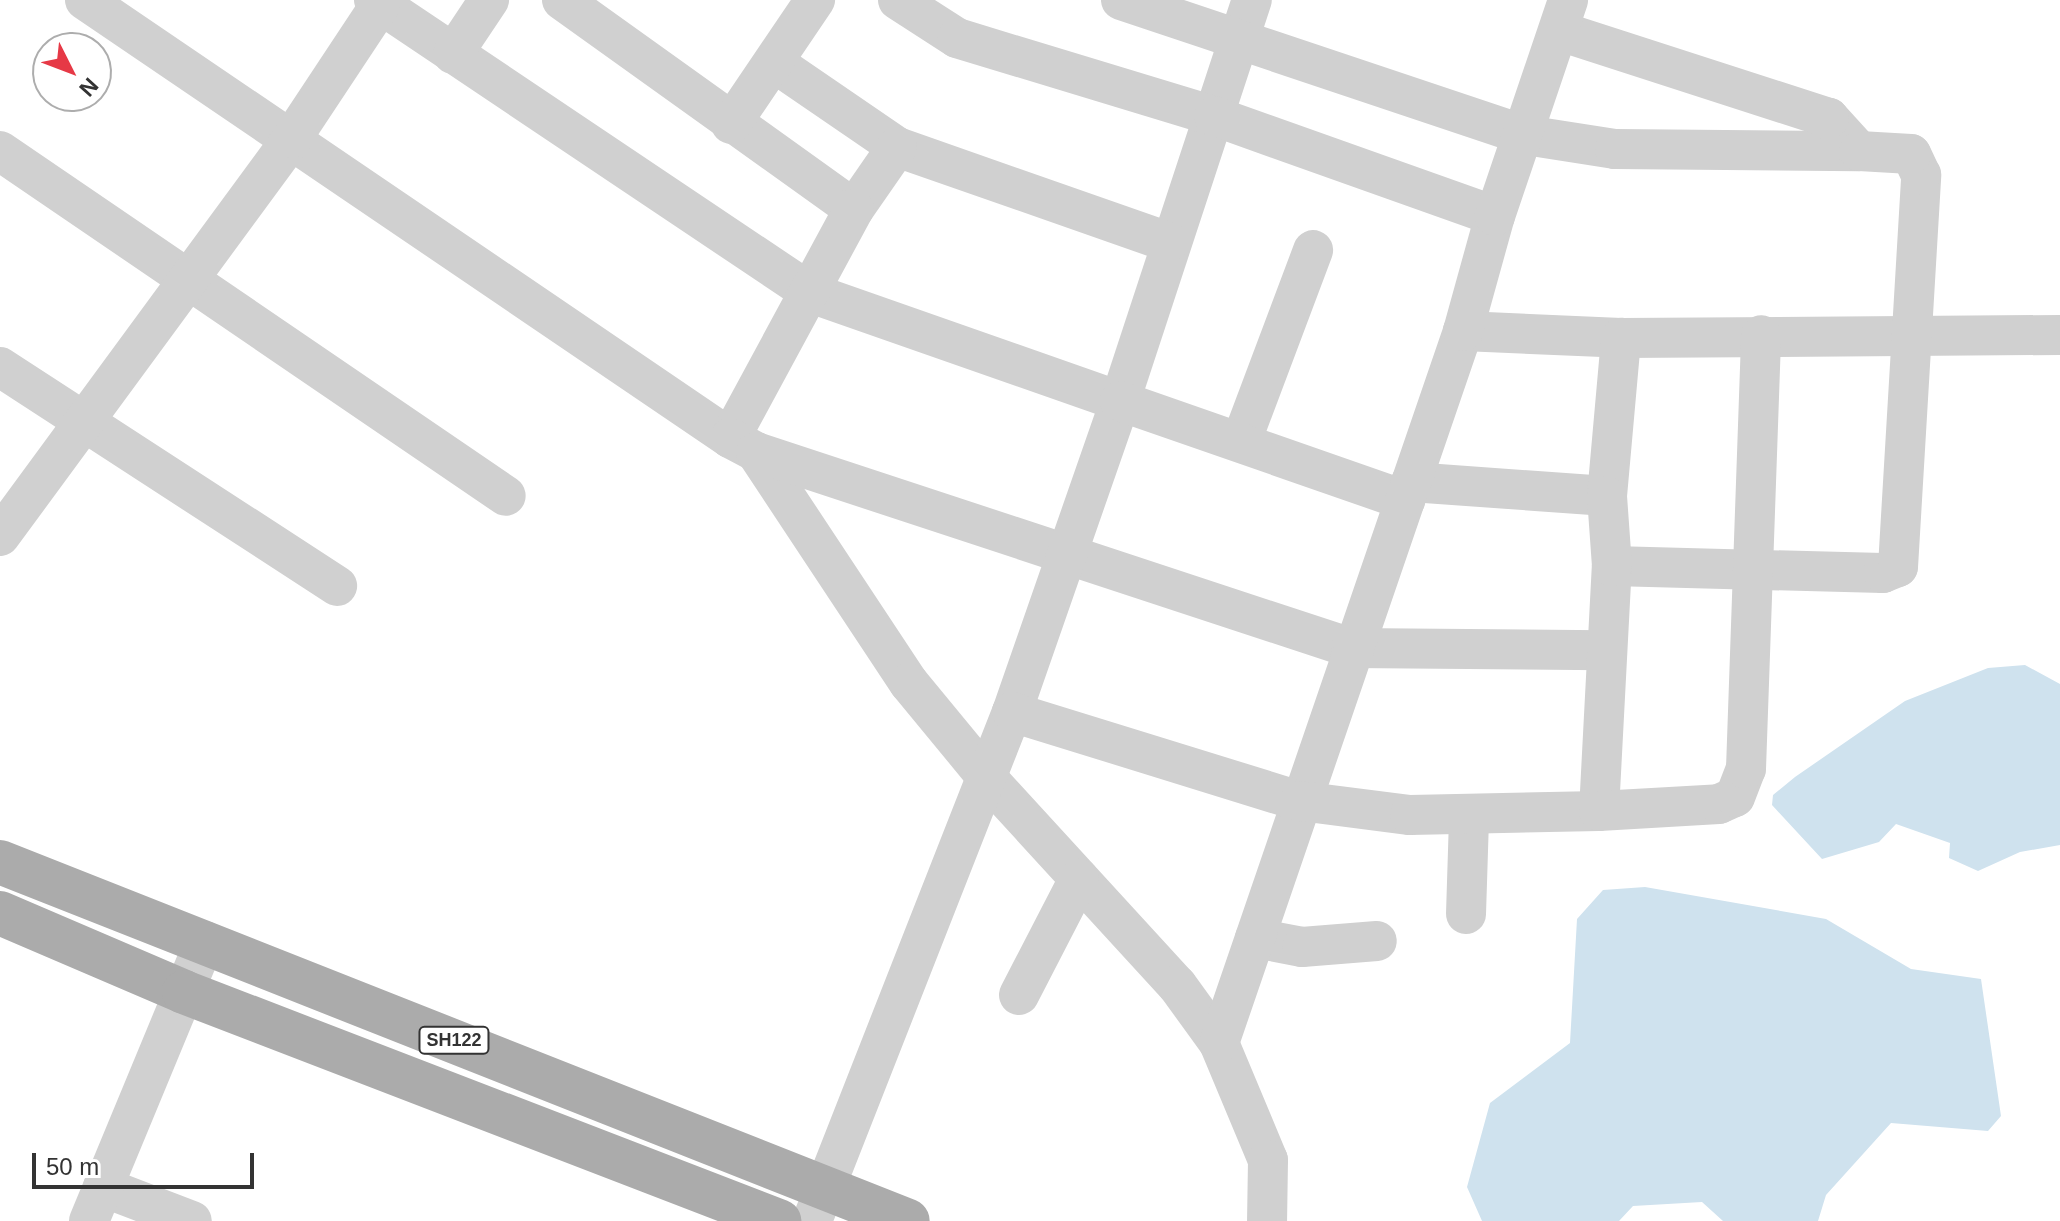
<!DOCTYPE html>
<html>
<head>
<meta charset="utf-8">
<style>
  body { margin:0 }
  #map { position:relative; width:2060px; height:1221px; overflow:hidden; background:#fff; font-family:Helvetica,sans-serif }
  div>[style] { position:absolute }
  .water>* { inset:0; background:#cfe2ee }
  .minor>* { height:40px; margin:-20px; padding:0 20px; transform-origin:20px; border-radius:20px; background:#d0d0d0 }
  .major>* { height:44px; margin:-22px; padding:0 22px; transform-origin:22px; border-radius:22px; background:#ababab }
  span { translate:-50% -50%; white-space:nowrap; text-align:center; line-height:1.15; -webkit-text-stroke:8px #fff; paint-order:stroke }
  .shield-label span { padding:2px 6px; background:#fff; border:2px solid; border-radius:6px; -webkit-text-stroke-width:0 }
  .shield-label { font-size:18px; color:#333; font-weight:700 }
  .north { position:absolute; left:32px; top:32px; width:80px; height:80px; box-sizing:border-box; background:#fff; border:2px solid #adadad; border-radius:50%; rotate:132deg; font-size:22px; font-weight:700; line-height:32px; text-align:center; color:#333 }
  .north::after { content:''; display:block; margin:auto; width:28px; height:36px; background:#e63946; clip-path:polygon(50% 0,100% 100%,50% 72%,0 100%) }
  .scale { position:absolute; left:32px; top:1153px; width:222px; height:36px; box-sizing:border-box; border:4px solid #333; border-top:0; padding-left:10px; font-size:24px; line-height:28px; white-space:nowrap; color:#333; -webkit-text-stroke:6px #fff; paint-order:stroke }
</style>
</head>
<body>
<div id="map">
  <div class="water">
    <i style="clip-path:polygon(2025px 665px,2060px 684px,2060px 845px,2020px 852px,1978px 871px,1949px 858px,1950px 843px,1896px 824px,1879px 842px,1822px 859px,1772px 805px,1773px 795px,1795px 777px,1905px 701px,1988px 668px)"></i>
    <i style="clip-path:polygon(1645px 887px,1826px 919px,1911px 969px,1981px 979px,2001px 1116px,1988px 1131px,1891px 1123px,1826px 1195px,1818px 1221px,1723px 1221px,1702px 1202px,1633px 1206px,1619px 1221px,1482px 1221px,1467px 1187px,1490px 1103px,1570px 1043px,1577px 919px,1603px 890px)"></i>
  </div>
  <div class="minor">
    <i style="left:85px;top:0;width:780px;rotate:34.18deg"></i>
    <i style="left:374px;top:0;width:526px;rotate:33.84deg"></i>
    <i style="left:811px;top:293px;width:327px;rotate:19.3deg"></i>
    <i style="left:1120px;top:401px;width:422px;rotate:-71.8deg"></i>
    <i style="left:562px;top:0;width:359px;rotate:35.6deg"></i>
    <i style="left:898px;top:0;width:70px;rotate:32.8deg"></i>
    <i style="left:957px;top:38px;width:269px;rotate:16.9deg"></i>
    <i style="left:1214px;top:116px;width:298px;rotate:19.6deg"></i>
    <i style="left:1121px;top:0;width:426px;rotate:18.5deg"></i>
    <i style="left:1525px;top:135px;width:91px;rotate:8.8deg"></i>
    <i style="left:1615px;top:149px;width:244px;rotate:0.5deg"></i>
    <i style="left:1859px;top:151px;width:45px;rotate:-132.3deg"></i>
    <i style="left:1829px;top:118px;width:284px;rotate:-162.1deg"></i>
    <i style="left:453px;top:54px;width:65px;rotate:-56.3deg"></i>
    <i style="left:776px;top:64px;width:147px;rotate:34.4deg"></i>
    <i style="left:897px;top:147px;width:288px;rotate:19.3deg"></i>
    <i style="left:731px;top:124px;width:150px;rotate:-55.9deg"></i>
    <i style="left:897px;top:147px;width:75px;rotate:124.7deg"></i>
    <i style="left:854px;top:209px;width:260px;rotate:118.4deg"></i>
    <i style="left:730px;top:438px;width:30px;rotate:28deg"></i>
    <i style="left:756px;top:452px;width:277px;rotate:56.5deg"></i>
    <i style="left:909px;top:683px;width:124px;rotate:50.5deg"></i>
    <i style="left:988px;top:779px;width:280px;rotate:47.5deg"></i>
    <i style="left:1177px;top:985px;width:72px;rotate:54.1deg"></i>
    <i style="left:1219px;top:1043px;width:127px;rotate:67.3deg"></i>
    <i style="left:1268px;top:1160px;width:61px;rotate:90.9deg"></i>
    <i style="left:0;top:151px;width:612px;rotate:34.29deg"></i>
    <i style="left:1463px;top:331px;width:158px;rotate:2.5deg"></i>
    <i style="left:1621px;top:338px;width:439px;rotate:-0.4deg"></i>
    <i style="left:0;top:367px;width:402px;rotate:33deg"></i>
    <i style="left:1241px;top:442px;width:205px;rotate:-69.4deg"></i>
    <i style="left:756px;top:452px;width:626px;rotate:18.23deg"></i>
    <i style="left:1351px;top:648px;width:253px;rotate:0.5deg"></i>
    <i style="left:1411px;top:482px;width:196px;rotate:4.1deg"></i>
    <i style="left:1607px;top:496px;width:159px;rotate:-84.9deg"></i>
    <i style="left:0;top:536px;width:494px;rotate:-53.7deg"></i>
    <i style="left:292px;top:138px;width:159px;rotate:-56.5deg"></i>
    <i style="left:1612px;top:566px;width:271px;rotate:1.5deg"></i>
    <i style="left:1883px;top:573px;width:16px;rotate:-22deg"></i>
    <i style="left:1898px;top:567px;width:393px;rotate:-86.6deg"></i>
    <i style="left:1921px;top:175px;width:23px;rotate:-115deg"></i>
    <i style="left:1911px;top:154px;width:52px;rotate:-176.7deg"></i>
    <i style="left:1012px;top:712px;width:329px;rotate:-70.8deg"></i>
    <i style="left:1120px;top:401px;width:302px;rotate:19.2deg"></i>
    <i style="left:1599px;top:811px;width:245px;rotate:-87deg"></i>
    <i style="left:1612px;top:566px;width:70px;rotate:-94.1deg"></i>
    <i style="left:1466px;top:914px;width:98px;rotate:-88.2deg"></i>
    <i style="left:1255px;top:938px;width:48px;rotate:10.8deg"></i>
    <i style="left:1302px;top:947px;width:75px;rotate:-4.6deg"></i>
    <i style="left:1019px;top:995px;width:131px;rotate:-62.7deg"></i>
    <i style="left:1219px;top:1043px;width:753px;rotate:-71.08deg"></i>
    <i style="left:1463px;top:331px;width:119px;rotate:-74.5deg"></i>
    <i style="left:1495px;top:216px;width:228px;rotate:-71.3deg"></i>
    <i style="left:103px;top:1187px;width:95px;rotate:20.9deg"></i>
    <i style="left:89px;top:1221px;width:303px;rotate:-67.5deg"></i>
    <i style="left:812px;top:1221px;width:547px;rotate:-68.55deg"></i>
    <i style="left:1012px;top:712px;width:301px;rotate:17.2deg"></i>
    <i style="left:1300px;top:801px;width:111px;rotate:7.3deg"></i>
    <i style="left:1410px;top:815px;width:189px;rotate:-1.2deg"></i>
    <i style="left:1599px;top:811px;width:120px;rotate:-3.3deg"></i>
    <i style="left:1719px;top:804px;width:17px;rotate:-24deg"></i>
    <i style="left:1735px;top:797px;width:30px;rotate:-69deg"></i>
    <i style="left:1746px;top:769px;width:434px;rotate:-88deg"></i>
  </div>
  <div class="major">
    <i style="left:0;top:862px;width:976px;rotate:21.57deg"></i>
    <i style="left:0;top:913px;width:200px;rotate:23.2deg"></i>
    <i style="left:184px;top:992px;width:638px;rotate:21.05deg"></i>
  </div>
  <div class="shield-label">
    <span style="left:454px;top:1040px">SH122</span>
  </div>
  <div class="north">N</div>
  <div class="scale">50 m</div>
</div>
</body>
</html>
